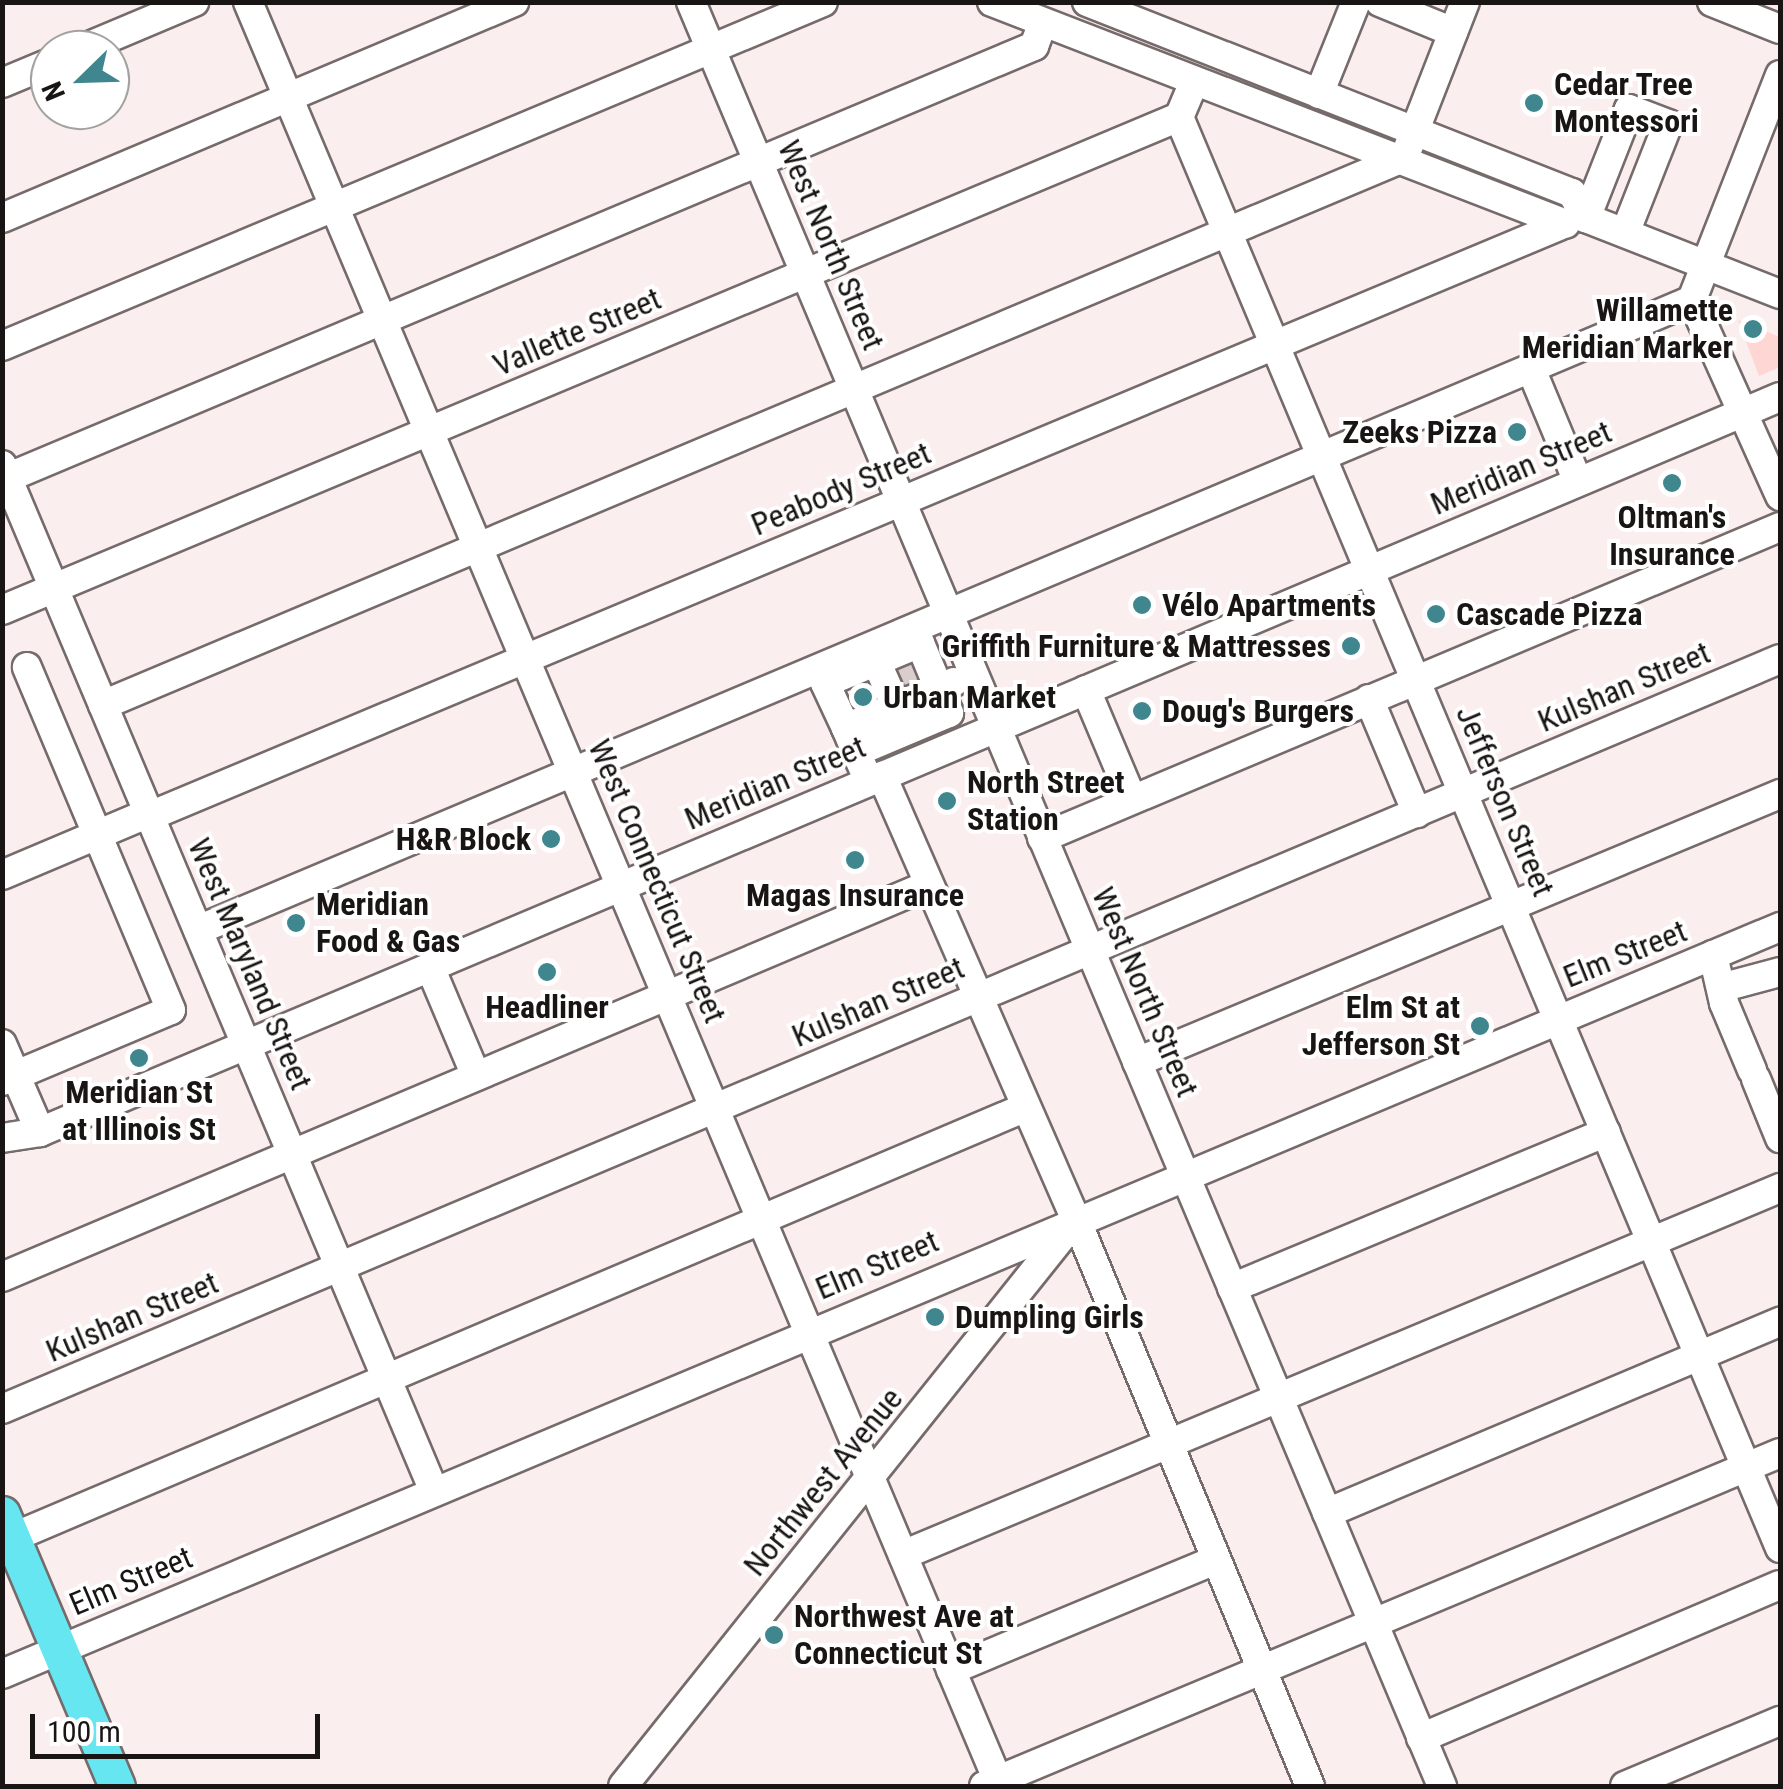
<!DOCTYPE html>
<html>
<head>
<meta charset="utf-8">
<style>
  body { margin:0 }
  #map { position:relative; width:1783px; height:1789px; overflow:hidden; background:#fbeeee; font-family:"Roboto Condensed",sans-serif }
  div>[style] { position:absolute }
  .green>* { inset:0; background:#fed6d4 }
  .minor-tunnel>* { height:28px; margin-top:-14px; transform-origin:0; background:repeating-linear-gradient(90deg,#d9cdcd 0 28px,transparent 0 42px) }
  .roads { filter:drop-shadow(2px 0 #766b6b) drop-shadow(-2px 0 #766b6b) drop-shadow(0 2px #766b6b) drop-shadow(0 -2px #766b6b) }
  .minor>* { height:28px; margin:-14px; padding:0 14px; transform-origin:14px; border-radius:14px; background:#fff }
  .major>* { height:35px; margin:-17.5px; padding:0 17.5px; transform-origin:17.5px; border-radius:17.5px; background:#66e6f0 }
  .dots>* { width:28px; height:28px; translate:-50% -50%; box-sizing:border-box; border:5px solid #fff; border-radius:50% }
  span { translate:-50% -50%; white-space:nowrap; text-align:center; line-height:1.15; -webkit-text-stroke:8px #fff; paint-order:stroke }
  .poi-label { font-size:32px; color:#191514; font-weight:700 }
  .left { translate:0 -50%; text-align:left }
  .right { translate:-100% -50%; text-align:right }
  .street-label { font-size:32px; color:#191514 }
  .frame { position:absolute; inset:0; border:5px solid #191514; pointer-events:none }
  .north { position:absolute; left:30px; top:30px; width:100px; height:100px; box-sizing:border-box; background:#fff; border:2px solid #a3a1a1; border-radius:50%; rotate:247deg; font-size:28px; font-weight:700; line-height:40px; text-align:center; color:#191514 }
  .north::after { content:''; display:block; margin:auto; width:35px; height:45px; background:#3f868e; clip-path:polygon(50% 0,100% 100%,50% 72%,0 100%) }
  .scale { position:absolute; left:30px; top:1714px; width:290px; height:45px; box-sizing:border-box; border:5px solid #191514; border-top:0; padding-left:12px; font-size:30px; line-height:35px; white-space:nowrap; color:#191514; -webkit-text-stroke:8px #fff; paint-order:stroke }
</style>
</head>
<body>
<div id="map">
  <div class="green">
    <i style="clip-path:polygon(1738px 320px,1780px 337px,1780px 367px,1759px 376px)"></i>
  </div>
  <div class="minor-tunnel">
    <i style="left:892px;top:684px;width:25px;rotate:-23deg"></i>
  </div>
  <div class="roads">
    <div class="minor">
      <i style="left:248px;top:2px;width:1936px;rotate:67.14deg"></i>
      <i style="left:691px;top:2px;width:1936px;rotate:67.17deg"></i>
      <i style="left:992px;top:2px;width:615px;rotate:21.14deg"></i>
      <i style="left:1087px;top:2px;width:521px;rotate:21.5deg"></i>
      <i style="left:1572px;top:193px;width:29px;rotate:61deg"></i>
      <i style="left:1586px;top:218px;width:208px;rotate:21.4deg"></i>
      <i style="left:1380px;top:2px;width:79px;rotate:22.3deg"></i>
      <i style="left:1712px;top:2px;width:73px;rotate:21.7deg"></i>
      <i style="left:80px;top:50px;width:124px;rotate:-22.8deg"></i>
      <i style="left:1780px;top:75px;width:242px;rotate:111.4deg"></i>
      <i style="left:1692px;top:300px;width:215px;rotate:65.8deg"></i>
      <i style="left:1194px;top:82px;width:38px;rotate:113deg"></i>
      <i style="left:1179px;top:117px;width:1552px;rotate:67.22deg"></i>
      <i style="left:2px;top:83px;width:52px;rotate:-22.6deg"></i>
      <i style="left:1319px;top:94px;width:99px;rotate:-68.1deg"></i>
      <i style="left:1408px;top:148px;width:157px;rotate:-68.7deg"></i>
      <i style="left:2px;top:218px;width:556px;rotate:-22.87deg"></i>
      <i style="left:1586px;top:218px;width:117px;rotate:-68.5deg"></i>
      <i style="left:1629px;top:109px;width:42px;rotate:21deg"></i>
      <i style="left:1668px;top:124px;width:117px;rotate:111.5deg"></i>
      <i style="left:2px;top:346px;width:890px;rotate:-22.73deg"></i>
      <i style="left:1531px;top:369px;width:122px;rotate:67.4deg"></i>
      <i style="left:2px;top:465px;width:1113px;rotate:67.17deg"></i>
      <i style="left:2px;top:480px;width:1120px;rotate:-22.81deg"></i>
      <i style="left:1034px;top:46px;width:25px;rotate:-69deg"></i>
      <i style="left:2px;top:610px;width:1276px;rotate:-22.73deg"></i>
      <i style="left:876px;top:661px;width:49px;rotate:66deg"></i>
      <i style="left:1086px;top:690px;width:118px;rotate:67.1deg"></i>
      <i style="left:1369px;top:699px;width:124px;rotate:67.2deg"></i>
      <i style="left:103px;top:705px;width:1403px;rotate:-22.82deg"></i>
      <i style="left:846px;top:728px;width:117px;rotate:-23.1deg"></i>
      <i style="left:856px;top:752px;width:101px;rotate:-22.8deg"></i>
      <i style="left:949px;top:713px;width:76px;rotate:-112.5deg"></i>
      <i style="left:920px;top:643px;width:103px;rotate:157.2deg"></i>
      <i style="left:825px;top:683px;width:50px;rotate:65deg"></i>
      <i style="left:846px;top:728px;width:26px;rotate:67deg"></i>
      <i style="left:856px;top:752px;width:32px;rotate:66deg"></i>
      <i style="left:882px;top:776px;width:484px;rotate:66.4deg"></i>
      <i style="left:1076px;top:1219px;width:613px;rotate:67.57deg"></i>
      <i style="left:150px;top:816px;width:1528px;rotate:-22.72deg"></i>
      <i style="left:1042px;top:838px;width:801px;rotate:-22.85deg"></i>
      <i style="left:2px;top:875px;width:160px;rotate:-22.9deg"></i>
      <i style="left:198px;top:930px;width:1621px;rotate:-22.86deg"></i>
      <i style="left:1713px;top:955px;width:49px;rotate:77.1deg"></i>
      <i style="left:1724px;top:1003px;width:73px;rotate:67.3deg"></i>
      <i style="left:430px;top:967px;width:118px;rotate:67.1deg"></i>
      <i style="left:1724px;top:987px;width:58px;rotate:-15deg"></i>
      <i style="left:2px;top:1044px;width:96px;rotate:66.6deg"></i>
      <i style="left:1137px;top:1062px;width:697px;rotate:-22.63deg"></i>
      <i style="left:1756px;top:1079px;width:64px;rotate:67.9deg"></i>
      <i style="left:2px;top:1081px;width:183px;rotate:-22.8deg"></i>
      <i style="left:171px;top:1010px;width:372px;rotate:-112.8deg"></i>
      <i style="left:2px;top:1138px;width:38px;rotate:-9deg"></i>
      <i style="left:40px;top:1132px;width:1889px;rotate:-22.9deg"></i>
      <i style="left:2px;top:1277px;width:1006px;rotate:-22.94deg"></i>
      <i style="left:1232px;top:1288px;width:405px;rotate:-22.6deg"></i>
      <i style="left:2px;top:1409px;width:1930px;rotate:-22.87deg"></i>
      <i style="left:1327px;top:1513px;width:492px;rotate:-22.9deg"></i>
      <i style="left:2px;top:1542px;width:1110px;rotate:-23.01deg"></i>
      <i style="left:903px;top:1555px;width:951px;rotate:-22.71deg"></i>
      <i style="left:951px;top:1670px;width:286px;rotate:-22.6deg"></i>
      <i style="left:2px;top:1674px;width:1929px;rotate:-22.79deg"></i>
      <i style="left:1421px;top:1738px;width:390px;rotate:-23.1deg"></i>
      <i style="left:623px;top:1786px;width:719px;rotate:-51.38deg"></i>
      <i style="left:984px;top:1786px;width:863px;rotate:-22.7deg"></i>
      <i style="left:1625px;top:1786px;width:168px;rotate:-22.8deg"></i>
    </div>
    <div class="major">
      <i style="left:2px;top:1514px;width:295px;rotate:67.1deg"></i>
    </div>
  </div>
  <div class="dots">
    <i style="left:1534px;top:103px;background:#3f868e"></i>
    <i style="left:1753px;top:329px;background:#3f868e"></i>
    <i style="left:1517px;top:432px;background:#3f868e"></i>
    <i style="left:1672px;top:483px;background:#3f868e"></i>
    <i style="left:1142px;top:605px;background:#3f868e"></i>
    <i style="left:1436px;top:614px;background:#3f868e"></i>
    <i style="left:1351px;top:646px;background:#3f868e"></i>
    <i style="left:863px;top:697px;background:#3f868e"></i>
    <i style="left:1142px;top:711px;background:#3f868e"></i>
    <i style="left:947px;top:801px;background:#3f868e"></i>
    <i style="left:551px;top:839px;background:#3f868e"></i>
    <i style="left:855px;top:860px;background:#3f868e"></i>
    <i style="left:296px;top:923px;background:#3f868e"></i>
    <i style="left:547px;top:972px;background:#3f868e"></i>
    <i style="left:1480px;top:1026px;background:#3f868e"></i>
    <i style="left:139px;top:1058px;background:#3f868e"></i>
    <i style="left:935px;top:1317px;background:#3f868e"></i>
    <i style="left:774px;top:1635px;background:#3f868e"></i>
  </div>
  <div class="poi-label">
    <span class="left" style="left:1554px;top:103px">Cedar Tree<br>Montessori</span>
    <span class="right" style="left:1733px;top:329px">Willamette<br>Meridian Marker</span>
    <span class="right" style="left:1497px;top:432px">Zeeks Pizza</span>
    <span style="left:1672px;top:536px">Oltman's<br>Insurance</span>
    <span class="left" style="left:1162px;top:605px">Vélo Apartments</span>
    <span class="left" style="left:1456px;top:614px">Cascade Pizza</span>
    <span class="right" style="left:1331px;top:646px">Griffith Furniture &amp; Mattresses</span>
    <span class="left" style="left:883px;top:697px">Urban Market</span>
    <span class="left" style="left:1162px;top:711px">Doug's Burgers</span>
    <span class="left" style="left:967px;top:801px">North Street<br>Station</span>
    <span class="right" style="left:531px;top:839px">H&amp;R Block</span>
    <span style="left:855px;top:895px">Magas Insurance</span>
    <span class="left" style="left:316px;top:923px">Meridian<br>Food &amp; Gas</span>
    <span style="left:547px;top:1007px">Headliner</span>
    <span class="right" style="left:1460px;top:1026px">Elm St at<br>Jefferson St</span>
    <span style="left:139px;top:1111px">Meridian St<br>at Illinois St</span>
    <span class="left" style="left:955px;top:1317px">Dumpling Girls</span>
    <span class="left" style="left:794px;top:1635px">Northwest Ave at<br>Connecticut St</span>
  </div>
  <div class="street-label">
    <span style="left:831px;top:245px;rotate:67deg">West North Street</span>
    <span style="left:577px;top:332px;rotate:-23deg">Vallette Street</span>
    <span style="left:1521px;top:468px;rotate:-23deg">Meridian Street</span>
    <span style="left:841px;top:489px;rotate:-23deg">Peabody Street</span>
    <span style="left:1624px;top:687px;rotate:-23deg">Kulshan Street</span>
    <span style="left:775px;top:783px;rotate:-23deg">Meridian Street</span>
    <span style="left:1505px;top:801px;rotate:67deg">Jefferson Street</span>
    <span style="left:657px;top:881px;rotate:67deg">West Connecticut Street</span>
    <span style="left:1625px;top:954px;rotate:-22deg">Elm Street</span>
    <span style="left:250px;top:964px;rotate:67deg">West Maryland Street</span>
    <span style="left:1145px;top:992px;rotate:67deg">West North Street</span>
    <span style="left:878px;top:1002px;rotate:-23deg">Kulshan Street</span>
    <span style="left:877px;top:1265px;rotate:-23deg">Elm Street</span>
    <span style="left:132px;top:1317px;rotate:-23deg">Kulshan Street</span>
    <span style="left:823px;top:1482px;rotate:-51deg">Northwest Avenue</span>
    <span style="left:131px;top:1581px;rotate:-23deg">Elm Street</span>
  </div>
  <div class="frame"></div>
  <div class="north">N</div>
  <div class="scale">100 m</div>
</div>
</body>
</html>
